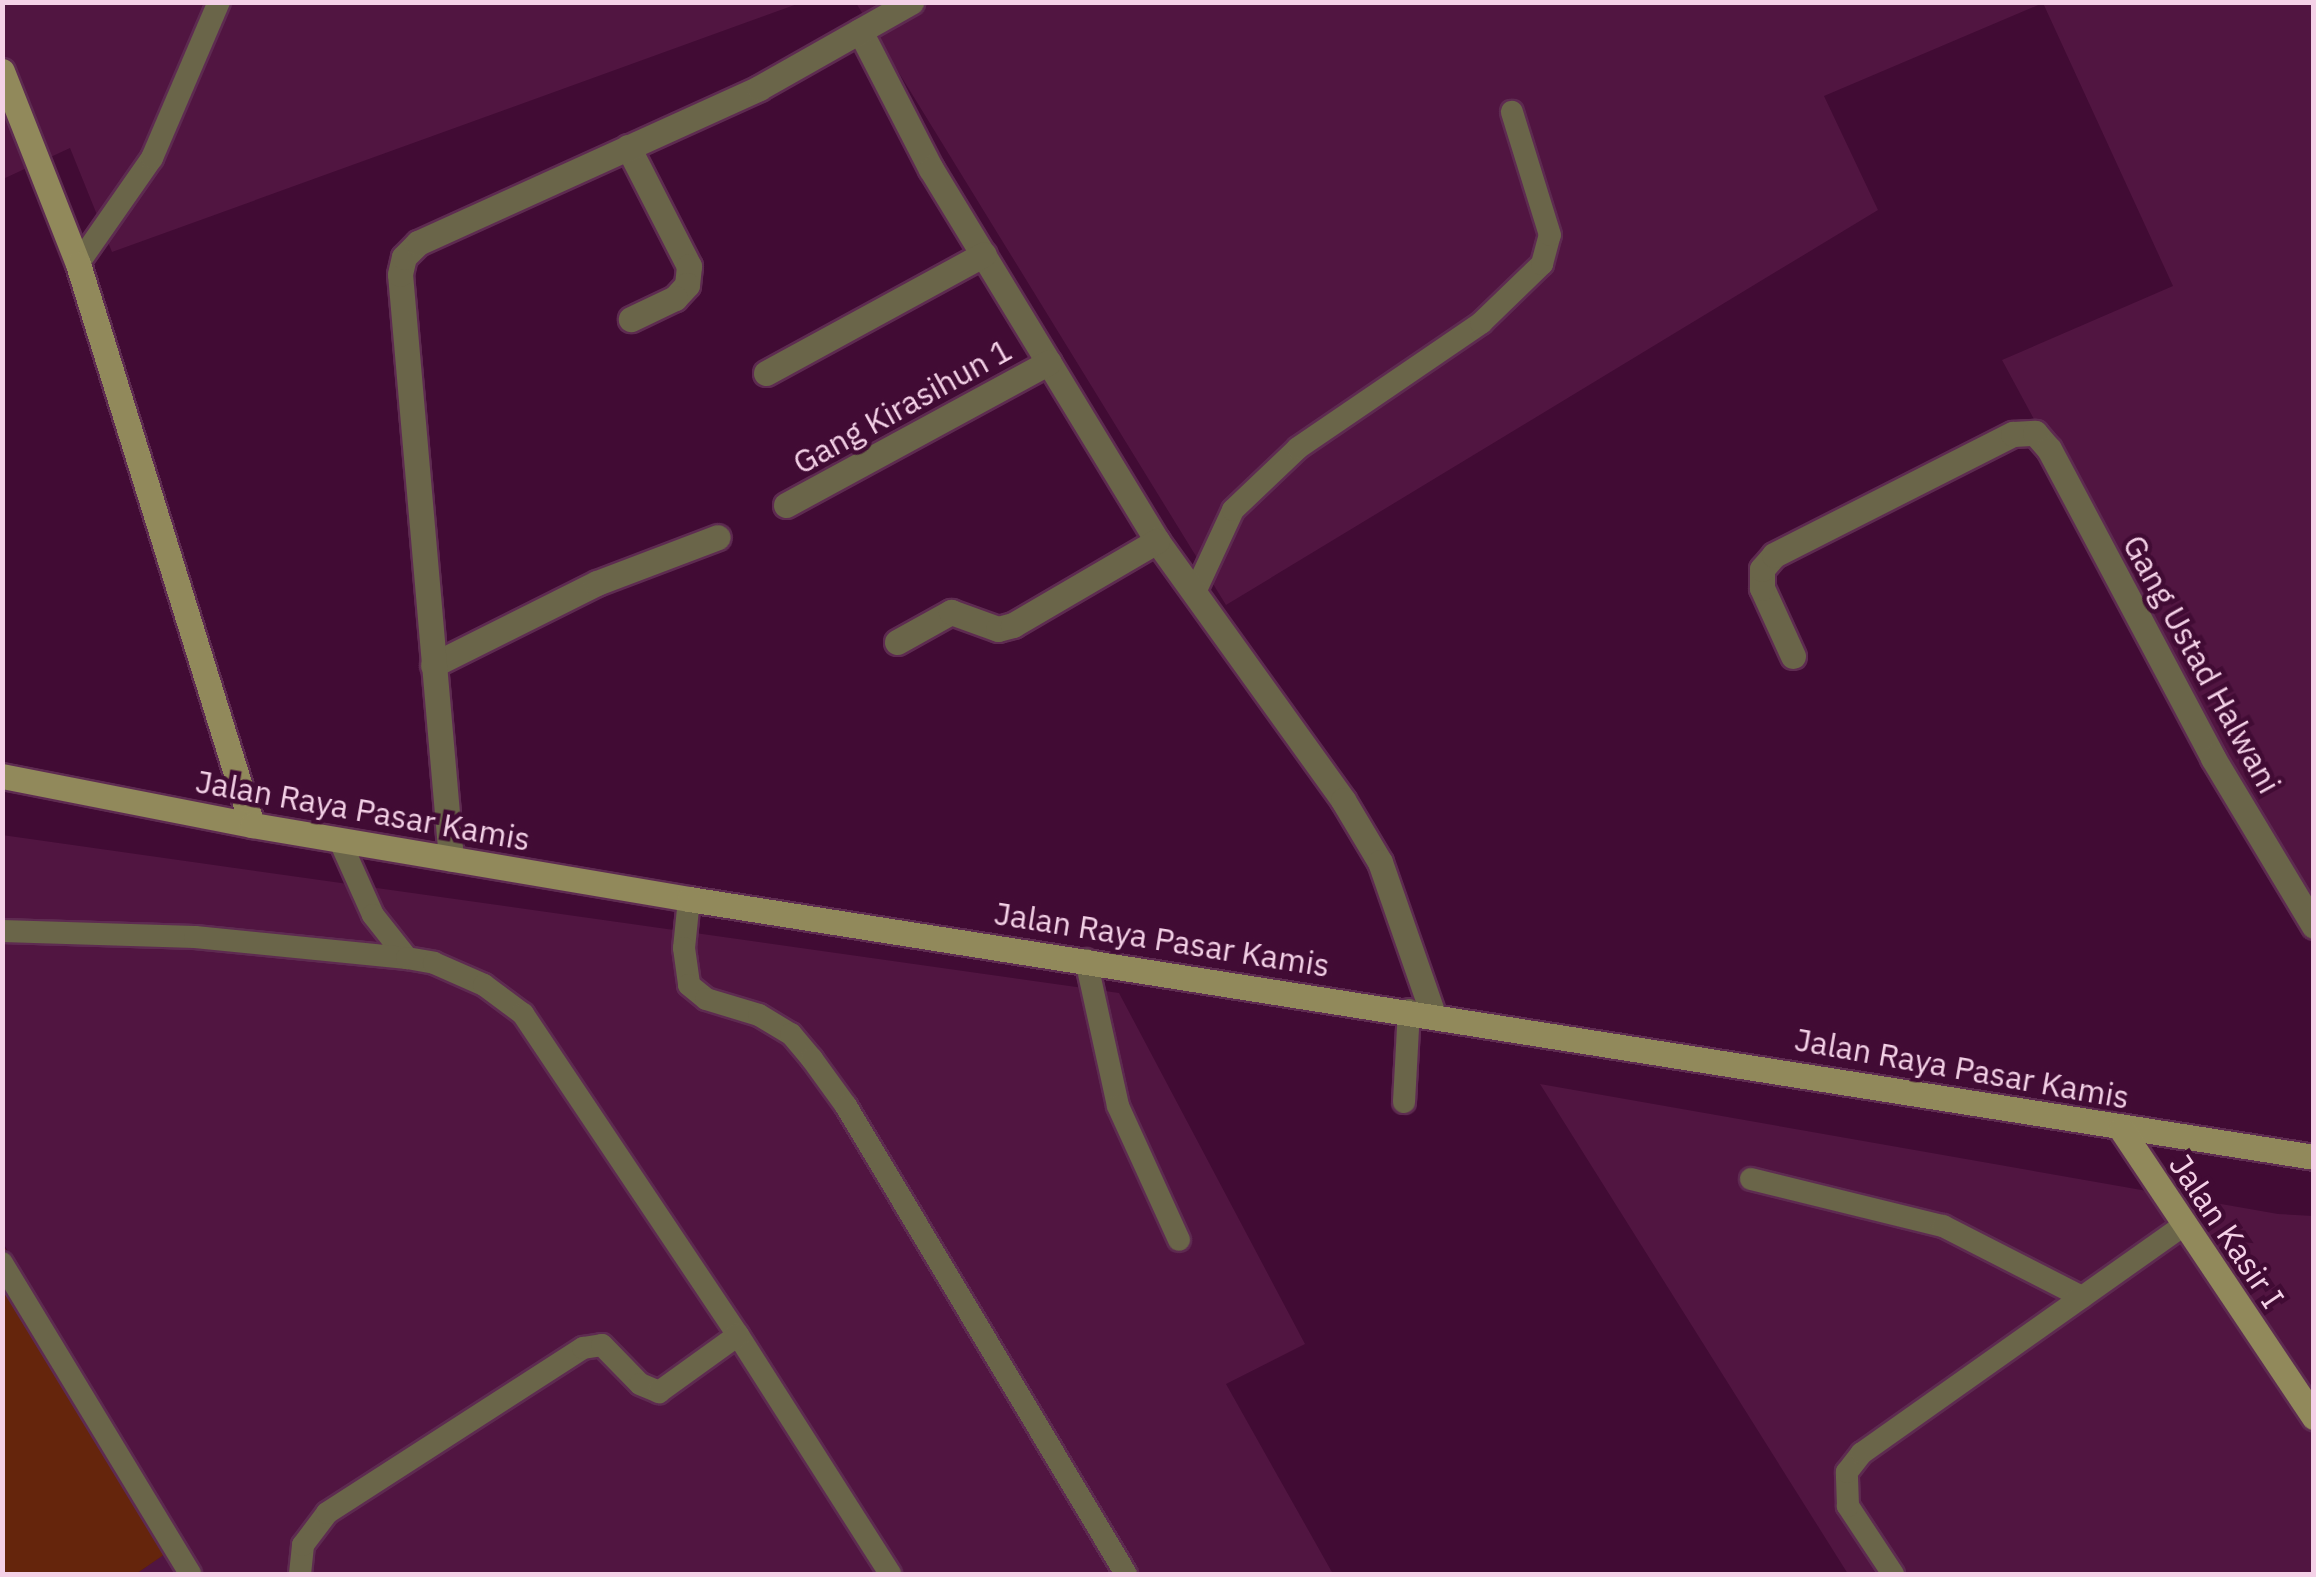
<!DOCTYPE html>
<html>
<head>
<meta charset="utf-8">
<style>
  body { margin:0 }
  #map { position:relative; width:2316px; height:1577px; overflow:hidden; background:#410b34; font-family:"IBM Plex Sans",sans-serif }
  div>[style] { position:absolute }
  .built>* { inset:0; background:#511541 }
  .green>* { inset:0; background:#65250c }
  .roads { filter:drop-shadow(2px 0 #5e2b51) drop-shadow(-2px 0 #5e2b51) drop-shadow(0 2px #5e2b51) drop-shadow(0 -2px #5e2b51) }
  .lane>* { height:22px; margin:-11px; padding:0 11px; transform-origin:11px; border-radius:11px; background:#6a6549 }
  .street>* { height:25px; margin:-12.5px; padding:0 12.5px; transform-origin:12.5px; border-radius:12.5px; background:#6a6549 }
  .secondary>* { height:25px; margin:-12.5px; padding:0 12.5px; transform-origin:12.5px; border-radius:12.5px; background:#91895b }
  span { translate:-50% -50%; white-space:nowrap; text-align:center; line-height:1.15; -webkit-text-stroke:9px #410b34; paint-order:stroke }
  .street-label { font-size:32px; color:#f4d1e7 }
  .frame { position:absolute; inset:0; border:5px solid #f4d1e7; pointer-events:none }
</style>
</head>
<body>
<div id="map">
  <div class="built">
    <i style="clip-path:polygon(2px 3px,800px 3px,112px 252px,70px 148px,3px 179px)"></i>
    <i style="clip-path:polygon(856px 3px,2313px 3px,2313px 936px,2002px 360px,2173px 286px,2043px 3px,1824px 96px,1878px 210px,1226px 605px)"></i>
    <i style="clip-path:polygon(2px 835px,1119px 993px,1305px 1344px,1226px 1384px,1333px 1574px,136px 1574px,181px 1542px,3px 1243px)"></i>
    <i style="clip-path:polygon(1540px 1084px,2278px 1214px,2313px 1216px,2313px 1574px,1848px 1574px)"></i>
  </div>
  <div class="green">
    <i style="clip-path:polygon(2px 1243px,181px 1543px,136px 1574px,3px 1574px)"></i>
  </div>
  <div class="roads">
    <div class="lane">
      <i style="left:78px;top:264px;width:129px;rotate:-55.1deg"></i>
      <i style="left:152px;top:158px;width:170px;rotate:-66.8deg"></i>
      <i style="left:1195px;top:592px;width:90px;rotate:-65.1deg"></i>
      <i style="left:1233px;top:510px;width:90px;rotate:-43.6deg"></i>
      <i style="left:1298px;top:448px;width:222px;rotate:-34.3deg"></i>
      <i style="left:1481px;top:323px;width:85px;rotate:-44deg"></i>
      <i style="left:1542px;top:264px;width:30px;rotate:-75deg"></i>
      <i style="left:1550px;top:235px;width:129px;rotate:-107.2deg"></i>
      <i style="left:339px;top:839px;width:83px;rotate:65.9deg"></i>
      <i style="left:373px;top:915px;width:55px;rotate:51.7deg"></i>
      <i style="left:689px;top:899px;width:49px;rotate:95.8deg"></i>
      <i style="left:684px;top:948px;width:37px;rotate:82deg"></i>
      <i style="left:689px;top:985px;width:22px;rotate:39deg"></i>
      <i style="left:706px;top:999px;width:55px;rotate:16.8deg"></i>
      <i style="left:759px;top:1015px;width:37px;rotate:31deg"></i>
      <i style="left:791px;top:1034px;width:33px;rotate:50deg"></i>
      <i style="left:812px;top:1059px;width:58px;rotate:54.1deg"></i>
      <i style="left:846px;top:1106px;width:545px;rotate:59.11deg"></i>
      <i style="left:2px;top:931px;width:193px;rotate:1.8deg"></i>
      <i style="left:195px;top:937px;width:213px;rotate:5.7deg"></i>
      <i style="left:407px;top:958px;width:27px;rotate:10deg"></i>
      <i style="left:434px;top:963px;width:55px;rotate:23.7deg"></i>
      <i style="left:484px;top:985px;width:49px;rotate:36.6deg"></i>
      <i style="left:523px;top:1014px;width:386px;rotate:56.2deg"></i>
      <i style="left:738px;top:1335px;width:283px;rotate:57.5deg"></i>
      <i style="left:1086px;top:960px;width:149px;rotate:77.6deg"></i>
      <i style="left:1118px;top:1106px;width:147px;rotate:65.5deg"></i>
      <i style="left:1404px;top:1102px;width:92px;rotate:-86.9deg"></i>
      <i style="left:1751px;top:1179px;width:198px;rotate:13.8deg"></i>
      <i style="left:1943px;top:1226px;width:156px;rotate:27.1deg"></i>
      <i style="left:2px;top:1263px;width:363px;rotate:58.8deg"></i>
      <i style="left:300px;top:1574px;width:29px;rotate:-84deg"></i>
      <i style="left:303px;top:1545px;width:40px;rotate:-53deg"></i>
      <i style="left:327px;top:1513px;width:305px;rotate:-32.8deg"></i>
      <i style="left:583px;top:1348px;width:19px;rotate:-9deg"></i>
      <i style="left:602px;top:1345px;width:54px;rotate:45.7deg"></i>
      <i style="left:640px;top:1384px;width:21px;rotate:23deg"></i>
      <i style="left:659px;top:1392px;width:97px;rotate:-35.8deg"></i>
      <i style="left:1893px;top:1574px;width:82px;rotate:-123.5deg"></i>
      <i style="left:1848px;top:1506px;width:34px;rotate:-92deg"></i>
      <i style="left:1847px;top:1472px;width:24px;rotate:-52deg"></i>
      <i style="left:1862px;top:1453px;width:395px;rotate:-35.3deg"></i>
    </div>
    <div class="street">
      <i style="left:860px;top:31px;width:155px;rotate:62.8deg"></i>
      <i style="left:931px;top:169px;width:435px;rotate:58.7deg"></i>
      <i style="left:1157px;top:541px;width:319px;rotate:54.3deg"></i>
      <i style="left:1343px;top:800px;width:72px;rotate:59.2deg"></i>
      <i style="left:1380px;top:862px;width:161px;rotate:70.8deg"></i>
      <i style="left:628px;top:147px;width:134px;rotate:62.9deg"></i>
      <i style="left:689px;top:266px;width:19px;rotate:96deg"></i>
      <i style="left:687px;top:285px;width:18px;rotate:133deg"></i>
      <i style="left:675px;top:298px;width:49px;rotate:154.5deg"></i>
      <i style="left:766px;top:373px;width:248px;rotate:-28.6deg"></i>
      <i style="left:786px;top:505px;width:299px;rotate:-28.5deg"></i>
      <i style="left:897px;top:642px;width:62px;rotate:-29.1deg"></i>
      <i style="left:951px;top:612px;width:50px;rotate:19.9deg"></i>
      <i style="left:998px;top:629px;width:16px;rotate:-15deg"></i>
      <i style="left:1013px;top:625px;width:167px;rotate:-30.3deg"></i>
      <i style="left:1793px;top:656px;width:75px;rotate:-114.5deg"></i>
      <i style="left:1762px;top:588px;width:19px;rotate:-90deg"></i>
      <i style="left:1762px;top:569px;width:18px;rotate:-49deg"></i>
      <i style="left:1774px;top:555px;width:268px;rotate:-26.9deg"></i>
      <i style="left:2013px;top:434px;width:22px;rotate:-3deg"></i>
      <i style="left:2035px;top:433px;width:21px;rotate:49deg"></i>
      <i style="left:2049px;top:449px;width:350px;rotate:62deg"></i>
      <i style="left:2213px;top:758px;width:196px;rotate:59deg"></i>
      <i style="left:433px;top:665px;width:183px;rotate:-26.6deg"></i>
      <i style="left:597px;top:583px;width:129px;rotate:-20.8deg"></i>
      <i style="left:451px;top:859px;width:587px;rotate:-94.98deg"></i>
      <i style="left:400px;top:274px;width:17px;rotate:-77deg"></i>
      <i style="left:404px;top:257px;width:20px;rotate:-45deg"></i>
      <i style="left:418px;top:243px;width:375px;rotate:-24.4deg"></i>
      <i style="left:759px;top:88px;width:175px;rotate:-29.5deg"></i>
    </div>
    <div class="secondary">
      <i style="left:2px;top:71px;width:207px;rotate:68.5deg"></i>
      <i style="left:78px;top:264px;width:587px;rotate:72.77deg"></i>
      <i style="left:2px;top:776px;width:255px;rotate:11.1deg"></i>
      <i style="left:252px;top:825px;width:443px;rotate:9.6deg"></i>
      <i style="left:689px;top:899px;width:1645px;rotate:9.02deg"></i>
      <i style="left:2121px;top:1129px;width:347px;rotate:56.2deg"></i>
    </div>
  </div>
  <div class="street-label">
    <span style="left:902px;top:406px;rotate:-29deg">Gang Kirasihun 1</span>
    <span style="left:2202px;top:664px;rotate:61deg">Gang Ustad Halwani</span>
    <span style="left:363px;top:810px;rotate:10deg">Jalan Raya Pasar Kamis</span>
    <span style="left:1162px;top:939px;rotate:9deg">Jalan Raya Pasar Kamis</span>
    <span style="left:1962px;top:1068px;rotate:10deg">Jalan Raya Pasar Kamis</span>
    <span style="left:2227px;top:1231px;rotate:56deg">Jalan Kasir I</span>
  </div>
  <div class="frame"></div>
</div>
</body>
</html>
